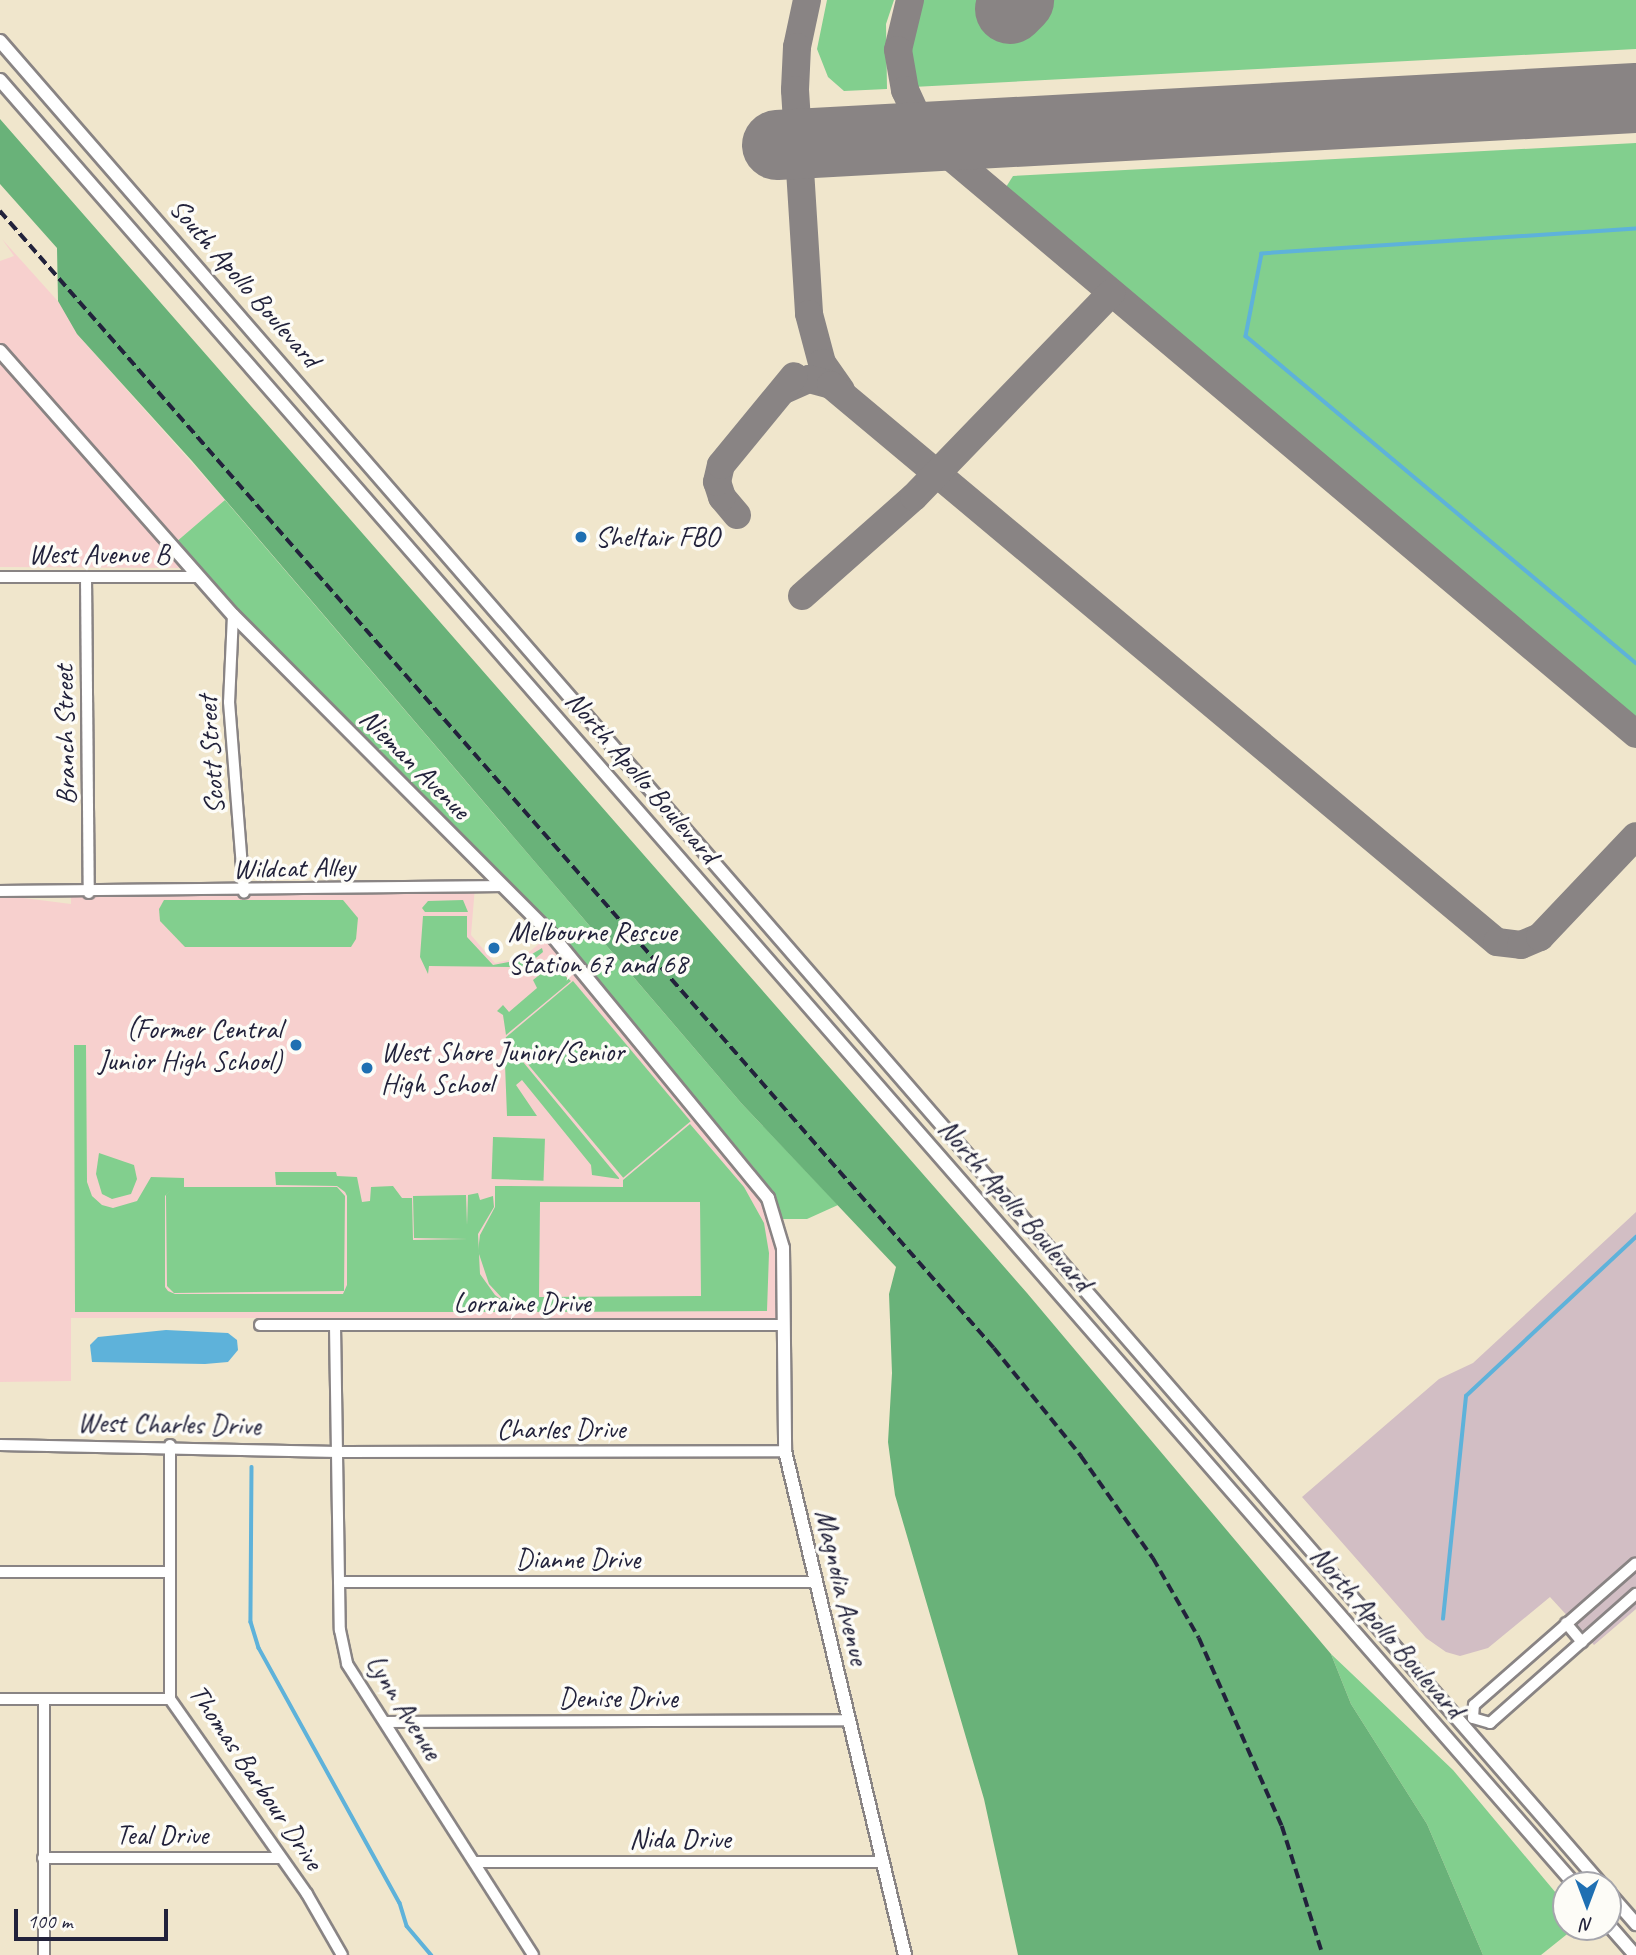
<!DOCTYPE html>
<html>
<head>
<meta charset="utf-8">
<style>
  body { margin:0 }
  #map { position:relative; width:1636px; height:1955px; overflow:hidden; background:#f0e6cc; font-family:Caveat,sans-serif }
  div>[style] { position:absolute }
  .built>* { inset:0; background:#f7d0ce }
  .industrial>* { inset:0; background:#d2bec4 }
  .green>* { inset:0; background:#82cf8e; transform-origin:0 0 }
  .forest>* { inset:0; background:#69b279 }
  .water>* { inset:0; background:#5eb2da }
  .stream>* { height:3.5px; margin:-1.75px; padding:0 1.75px; transform-origin:1.75px; border-radius:1.75px; background:#5eb2da }
  .taxiway>* { height:28px; margin:-14px; padding:0 14px; transform-origin:14px; border-radius:14px; background:#898484 }
  .runway>* { height:70px; margin:-35px; padding:0 35px; transform-origin:35px; border-radius:35px; background:#898484 }
  .roads { filter:drop-shadow(2px 0 #898484) drop-shadow(-2px 0 #898484) drop-shadow(0 2px #898484) drop-shadow(0 -2px #898484) }
  .minor>* { height:10px; margin:-5px; padding:0 5px; transform-origin:5px; border-radius:5px; background:#fff }
  .tertiary>* { height:12px; margin:-6px; padding:0 6px; transform-origin:6px; border-radius:6px; background:#fff }
  .rail>* { height:3.5px; margin-top:-1.75px; transform-origin:0; background:repeating-linear-gradient(90deg,#22223b 0 10px,transparent 0 15px) }
  .dots>* { width:19px; height:19px; translate:-50% -50%; box-sizing:border-box; border:4px solid #fdfcf7; border-radius:50% }
  span { translate:-50% -50%; white-space:nowrap; text-align:center; line-height:1.15; -webkit-text-stroke:7px #fdfcf7; paint-order:stroke }
  .street-label { font-size:28px; color:#22223b }
  .poi-label { font-size:28px; color:#22223b }
  .left { translate:0 -50%; text-align:left }
  .right { translate:-100% -50%; text-align:right }
  .north { position:absolute; left:1552px; top:1871px; width:70px; height:70px; box-sizing:border-box; background:#fdfcf7; border:2px solid #a5a5ac; border-radius:50%; rotate:180deg; font-size:19px; font-weight:700; line-height:28px; text-align:center; color:#22223b }
  .north::after { content:''; display:block; margin:auto; width:24px; height:32px; background:#1f6fb2; clip-path:polygon(50% 0,100% 100%,50% 72%,0 100%) }
  .scale { position:absolute; left:14px; top:1909px; width:154px; height:32px; box-sizing:border-box; border:4px solid #22223b; border-top:0; padding-left:9px; font-size:21px; line-height:24px; white-space:nowrap; color:#22223b; -webkit-text-stroke:5px #fdfcf7; paint-order:stroke }
</style>
</head>
<body>
<div id="map">
  <div class="built">
    <i style="clip-path:polygon(2px 239px,64px 308px,77px 334px,225px 500px,175px 543px,0 343px,0 261px,14px 256px)"></i>
    <i style="clip-path:polygon(0 360px,76px 444px,183px 568px,0 567px)"></i>
    <i style="clip-path:polygon(475px 887px,471px 935px,495px 963px,523px 957px,551px 934px,751px 1173px,779px 1224px,783px 1318px,71px 1318px,71px 1381px,0 1382px,0 895px,71px 904px,71px 892px)"></i>
  </div>
  <div class="industrial">
    <i style="clip-path:polygon(1636px 1212px,1636px 1609px,1594px 1645px,1550px 1597px,1488px 1648px,1460px 1656px,1446px 1652px,1426px 1638px,1302px 1497px,1439px 1379px,1473px 1363px)"></i>
  </div>
  <div class="green">
    <i style="clip-path:polygon(827px 0,894px 0,886px 24px,887px 89px,844px 91px,828px 77px,817px 49px)"></i>
    <i style="clip-path:polygon(915px 0,1000px 0,1024px 22px,1043px 0,1636px 0,1636px 49px,913px 87px,906px 75px,905px 44px)"></i>
    <i style="clip-path:polygon(1636px 143px,1636px 717px,1006px 187px,1013px 176px)"></i>
    <i style="clip-path:polygon(225px 500px,742px 1104px,838px 1205px,807px 1219px,783px 1219px,755px 1169px,555px 930px,199px 571px,175px 543px)"></i>
    <i style="clip-path:polygon(164px 900px,343px 900px,358px 918px,356px 939px,351px 947px,185px 947px,160px 921px,159px 909px)"></i>
    <i style="clip-path:polygon(463px 900px,468px 912px,425px 912px,422px 908px,428px 901px)"></i>
    <i style="clip-path:polygon(423px 916px,467px 916px,467px 937px,493px 965px,524px 959px,542px 948px,543px 952px,519px 972px,515px 967px,429px 966px,428px 974px,420px 957px)"></i>
    <i style="clip-path:polygon(552px 965px,571px 981px,506px 1035px,503px 1015px,497px 1011px,503px 1005px,509px 1012px,537px 988px,533px 980px)"></i>
    <i style="left:573px;top:981px;width:183px;height:88px;rotate:50deg"></i>
    <i style="clip-path:polygon(504px 1039px,619px 1178px,619px 1179px,592px 1175px,591px 1165px,522px 1080px,516px 1085px,537px 1116px,507px 1116px)"></i>
    <i style="clip-path:polygon(74px 1045px,86px 1045px,87px 1182px,92px 1196px,102px 1205px,113px 1208px,137px 1201px,151px 1177px,184px 1178px,184px 1187px,337px 1187px,345px 1196px,344px 1291px,174px 1293px,167px 1286px,166px 1195px,173px 1187px,165px 1196px,165px 1287px,168px 1291px,175px 1294px,343px 1294px,347px 1285px,347px 1196px,345px 1192px,337px 1186px,276px 1185px,275px 1172px,336px 1172px,337px 1176px,357px 1177px,362px 1202px,370px 1201px,371px 1187px,393px 1186px,402px 1198px,412px 1198px,413px 1240px,468px 1239px,414px 1238px,413px 1196px,466px 1195px,467px 1225px,468px 1195px,478px 1193px,480px 1200px,493px 1196px,494px 1207px,478px 1234px,480px 1274px,495px 1295px,519px 1312px,75px 1312px)"></i>
    <i style="clip-path:polygon(evenodd,690px 1124px,744px 1187px,764px 1223px,769px 1253px,767px 1311px,538px 1312px,502px 1298px,489px 1284px,478px 1251px,480px 1235px,495px 1207px,495px 1186px,623px 1187px,623px 1180px,690px 1124px,700px 1202px,701px 1296px,539px 1297px,540px 1202px,700px 1202px)"></i>
    <i style="left:493px;top:1137px;width:52px;height:42px;rotate:2deg"></i>
    <i style="clip-path:polygon(99px 1153px,134px 1165px,137px 1179px,131px 1194px,112px 1199px,102px 1194px,96px 1174px)"></i>
    <i style="clip-path:polygon(1331px 1654px,1453px 1770px,1566px 1905px,1566px 1927px,1576px 1927px,1541px 1955px,1483px 1955px,1427px 1824px,1351px 1704px)"></i>
  </div>
  <div class="forest">
    <i style="clip-path:polygon(0 119px,1027px 1293px,1331px 1654px,1351px 1704px,1427px 1824px,1483px 1955px,1018px 1955px,984px 1799px,895px 1495px,888px 1442px,892px 1373px,889px 1294px,896px 1267px,742px 1104px,192px 461px,77px 334px,58px 301px,57px 248px,0 184px)"></i>
  </div>
  <div class="water">
    <i style="clip-path:polygon(166px 1330px,228px 1333px,237px 1340px,238px 1350px,228px 1362px,205px 1364px,92px 1362px,90px 1345px,98px 1337px)"></i>
  </div>
  <div class="stream">
    <i style="left:1636px;top:229px;width:375px;rotate:176.2deg"></i>
    <i style="left:1262px;top:254px;width:84px;rotate:101deg"></i>
    <i style="left:1246px;top:336px;width:509px;rotate:39.98deg"></i>
    <i style="left:252px;top:1467px;width:155px;rotate:90.4deg"></i>
    <i style="left:251px;top:1622px;width:27px;rotate:73deg"></i>
    <i style="left:259px;top:1648px;width:291px;rotate:61.1deg"></i>
    <i style="left:400px;top:1903px;width:24px;rotate:73deg"></i>
    <i style="left:407px;top:1926px;width:38px;rotate:50deg"></i>
    <i style="left:1443px;top:1619px;width:224px;rotate:-84.1deg"></i>
    <i style="left:1466px;top:1396px;width:233px;rotate:-43.1deg"></i>
  </div>
  <div class="taxiway">
    <i style="left:807px;top:0;width:48px;rotate:102deg"></i>
    <i style="left:797px;top:47px;width:43px;rotate:92.7deg"></i>
    <i style="left:795px;top:90px;width:224px;rotate:86.4deg"></i>
    <i style="left:809px;top:314px;width:51px;rotate:75.1deg"></i>
    <i style="left:822px;top:363px;width:33px;rotate:55deg"></i>
    <i style="left:910px;top:0;width:51px;rotate:103.5deg"></i>
    <i style="left:898px;top:50px;width:41px;rotate:80.1deg"></i>
    <i style="left:905px;top:90px;width:51px;rotate:65.5deg"></i>
    <i style="left:926px;top:136px;width:928px;rotate:40.11deg"></i>
    <i style="left:784px;top:390px;width:27px;rotate:-24deg"></i>
    <i style="left:809px;top:379px;width:23px;rotate:15deg"></i>
    <i style="left:831px;top:385px;width:868px;rotate:39.91deg"></i>
    <i style="left:1497px;top:942px;width:24px;rotate:7deg"></i>
    <i style="left:1521px;top:945px;width:21px;rotate:-23deg"></i>
    <i style="left:1540px;top:937px;width:139px;rotate:-46.5deg"></i>
    <i style="left:737px;top:515px;width:23px;rotate:-130deg"></i>
    <i style="left:722px;top:497px;width:16px;rotate:-108deg"></i>
    <i style="left:717px;top:482px;width:17px;rotate:-77deg"></i>
    <i style="left:721px;top:465px;width:115px;rotate:-50.6deg"></i>
    <i style="left:802px;top:596px;width:149px;rotate:-41.5deg"></i>
    <i style="left:914px;top:497px;width:284px;rotate:-46deg"></i>
  </div>
  <div class="runway">
    <i style="left:1010px;top:9px;width:13px;rotate:-45deg"></i>
    <i style="left:777px;top:145px;width:860px;rotate:-3.13deg"></i>
  </div>
  <div class="roads">
    <div class="minor">
      <i style="left:0;top:577px;width:197px"></i>
      <i style="left:86px;top:577px;width:316px;rotate:89.5deg"></i>
      <i style="left:233px;top:615px;width:87px;rotate:92.6deg"></i>
      <i style="left:229px;top:702px;width:191px;rotate:85.5deg"></i>
      <i style="left:0;top:891px;width:501px;rotate:-0.57deg"></i>
      <i style="left:260px;top:1325px;width:523px"></i>
      <i style="left:335px;top:1326px;width:304px;rotate:89.1deg"></i>
      <i style="left:340px;top:1630px;width:35px;rotate:78deg"></i>
      <i style="left:347px;top:1664px;width:345px;rotate:57.4deg"></i>
      <i style="left:0;top:1445px;width:338px;rotate:1.2deg"></i>
      <i style="left:338px;top:1452px;width:447px;rotate:-0.1deg"></i>
      <i style="left:170px;top:1445px;width:254px;rotate:90deg"></i>
      <i style="left:170px;top:1699px;width:238px;rotate:54.9deg"></i>
      <i style="left:307px;top:1894px;width:70px;rotate:60.2deg"></i>
      <i style="left:0;top:1572px;width:168px"></i>
      <i style="left:339px;top:1582px;width:477px"></i>
      <i style="left:1566px;top:1623px;width:25px;rotate:50deg"></i>
      <i style="left:0;top:1699px;width:170px"></i>
      <i style="left:44px;top:1699px;width:256px;rotate:90deg"></i>
      <i style="left:1473px;top:1718px;width:13px;rotate:-86deg"></i>
      <i style="left:1474px;top:1705px;width:215px;rotate:-41.2deg"></i>
      <i style="left:1473px;top:1718px;width:18px;rotate:16deg"></i>
      <i style="left:1490px;top:1723px;width:195px;rotate:-41.5deg"></i>
      <i style="left:386px;top:1722px;width:463px;rotate:-0.2deg"></i>
      <i style="left:43px;top:1858px;width:238px"></i>
      <i style="left:476px;top:1862px;width:408px"></i>
    </div>
    <div class="tertiary">
      <i style="left:0;top:41px;width:2443px;rotate:49.02deg"></i>
      <i style="left:0;top:80px;width:2396px;rotate:48.89deg"></i>
      <i style="left:0;top:351px;width:352px;rotate:48.6deg"></i>
      <i style="left:233px;top:615px;width:450px;rotate:45.1deg"></i>
      <i style="left:551px;top:934px;width:342px;rotate:50.6deg"></i>
      <i style="left:768px;top:1198px;width:52px;rotate:73.3deg"></i>
      <i style="left:783px;top:1248px;width:203px;rotate:89.4deg"></i>
      <i style="left:785px;top:1451px;width:518px;rotate:76.61deg"></i>
      <i style="left:1608px;top:1892px;width:43px;rotate:48.8deg"></i>
      <i style="left:1608px;top:1924px;width:41px;rotate:48.9deg"></i>
    </div>
  </div>
  <div class="rail">
    <i style="left:0;top:211px;width:1510px;rotate:48.84deg"></i>
    <i style="left:994px;top:1348px;width:139px;rotate:51.1deg"></i>
    <i style="left:1081px;top:1456px;width:125px;rotate:54.8deg"></i>
    <i style="left:1153px;top:1558px;width:92px;rotate:60.1deg"></i>
    <i style="left:1199px;top:1638px;width:206px;rotate:66.2deg"></i>
    <i style="left:1282px;top:1826px;width:135px;rotate:72.4deg"></i>
  </div>
  <div class="dots">
    <i style="left:581px;top:537px;background:#1f6fb2"></i>
    <i style="left:494px;top:948px;background:#1f6fb2"></i>
    <i style="left:296px;top:1045px;background:#1f6fb2"></i>
    <i style="left:367px;top:1068px;background:#1f6fb2"></i>
  </div>
  <div class="street-label">
    <span style="left:245px;top:283px;rotate:49deg">South Apollo Boulevard</span>
    <span style="left:99px;top:554px">West Avenue B</span>
    <span style="left:65px;top:735px;rotate:-91deg">Branch Street</span>
    <span style="left:211px;top:755px;rotate:-94deg">Scott Street</span>
    <span style="left:415px;top:764px;rotate:45deg">Nieman Avenue</span>
    <span style="left:642px;top:777px;rotate:49deg">North Apollo Boulevard</span>
    <span style="left:294px;top:868px;rotate:-1deg">Wildcat Alley</span>
    <span style="left:1015px;top:1205px;rotate:49deg">North Apollo Boulevard</span>
    <span style="left:522px;top:1303px">Lorraine Drive</span>
    <span style="left:169px;top:1424px;rotate:1deg">West Charles Drive</span>
    <span style="left:561px;top:1429px">Charles Drive</span>
    <span style="left:578px;top:1559px">Dianne Drive</span>
    <span style="left:842px;top:1587px;rotate:77deg">Magnolia Avenue</span>
    <span style="left:1387px;top:1632px;rotate:49deg">North Apollo Boulevard</span>
    <span style="left:618px;top:1698px">Denise Drive</span>
    <span style="left:404px;top:1707px;rotate:58deg">Lynn Avenue</span>
    <span style="left:256px;top:1777px;rotate:56deg">Thomas Barbour Drive</span>
    <span style="left:162px;top:1835px">Teal Drive</span>
    <span style="left:680px;top:1839px">Nida Drive</span>
  </div>
  <div class="poi-label">
    <span class="left" style="left:595px;top:537px">Sheltair FBO</span>
    <span class="left" style="left:508px;top:948px">Melbourne Rescue<br>Station 67 and 68</span>
    <span class="right" style="left:282px;top:1045px">(Former Central<br>Junior High School)</span>
    <span class="left" style="left:381px;top:1068px">West Shore Junior/Senior<br>High School</span>
  </div>
  <div class="north">N</div>
  <div class="scale">100 m</div>
</div>
</body>
</html>
